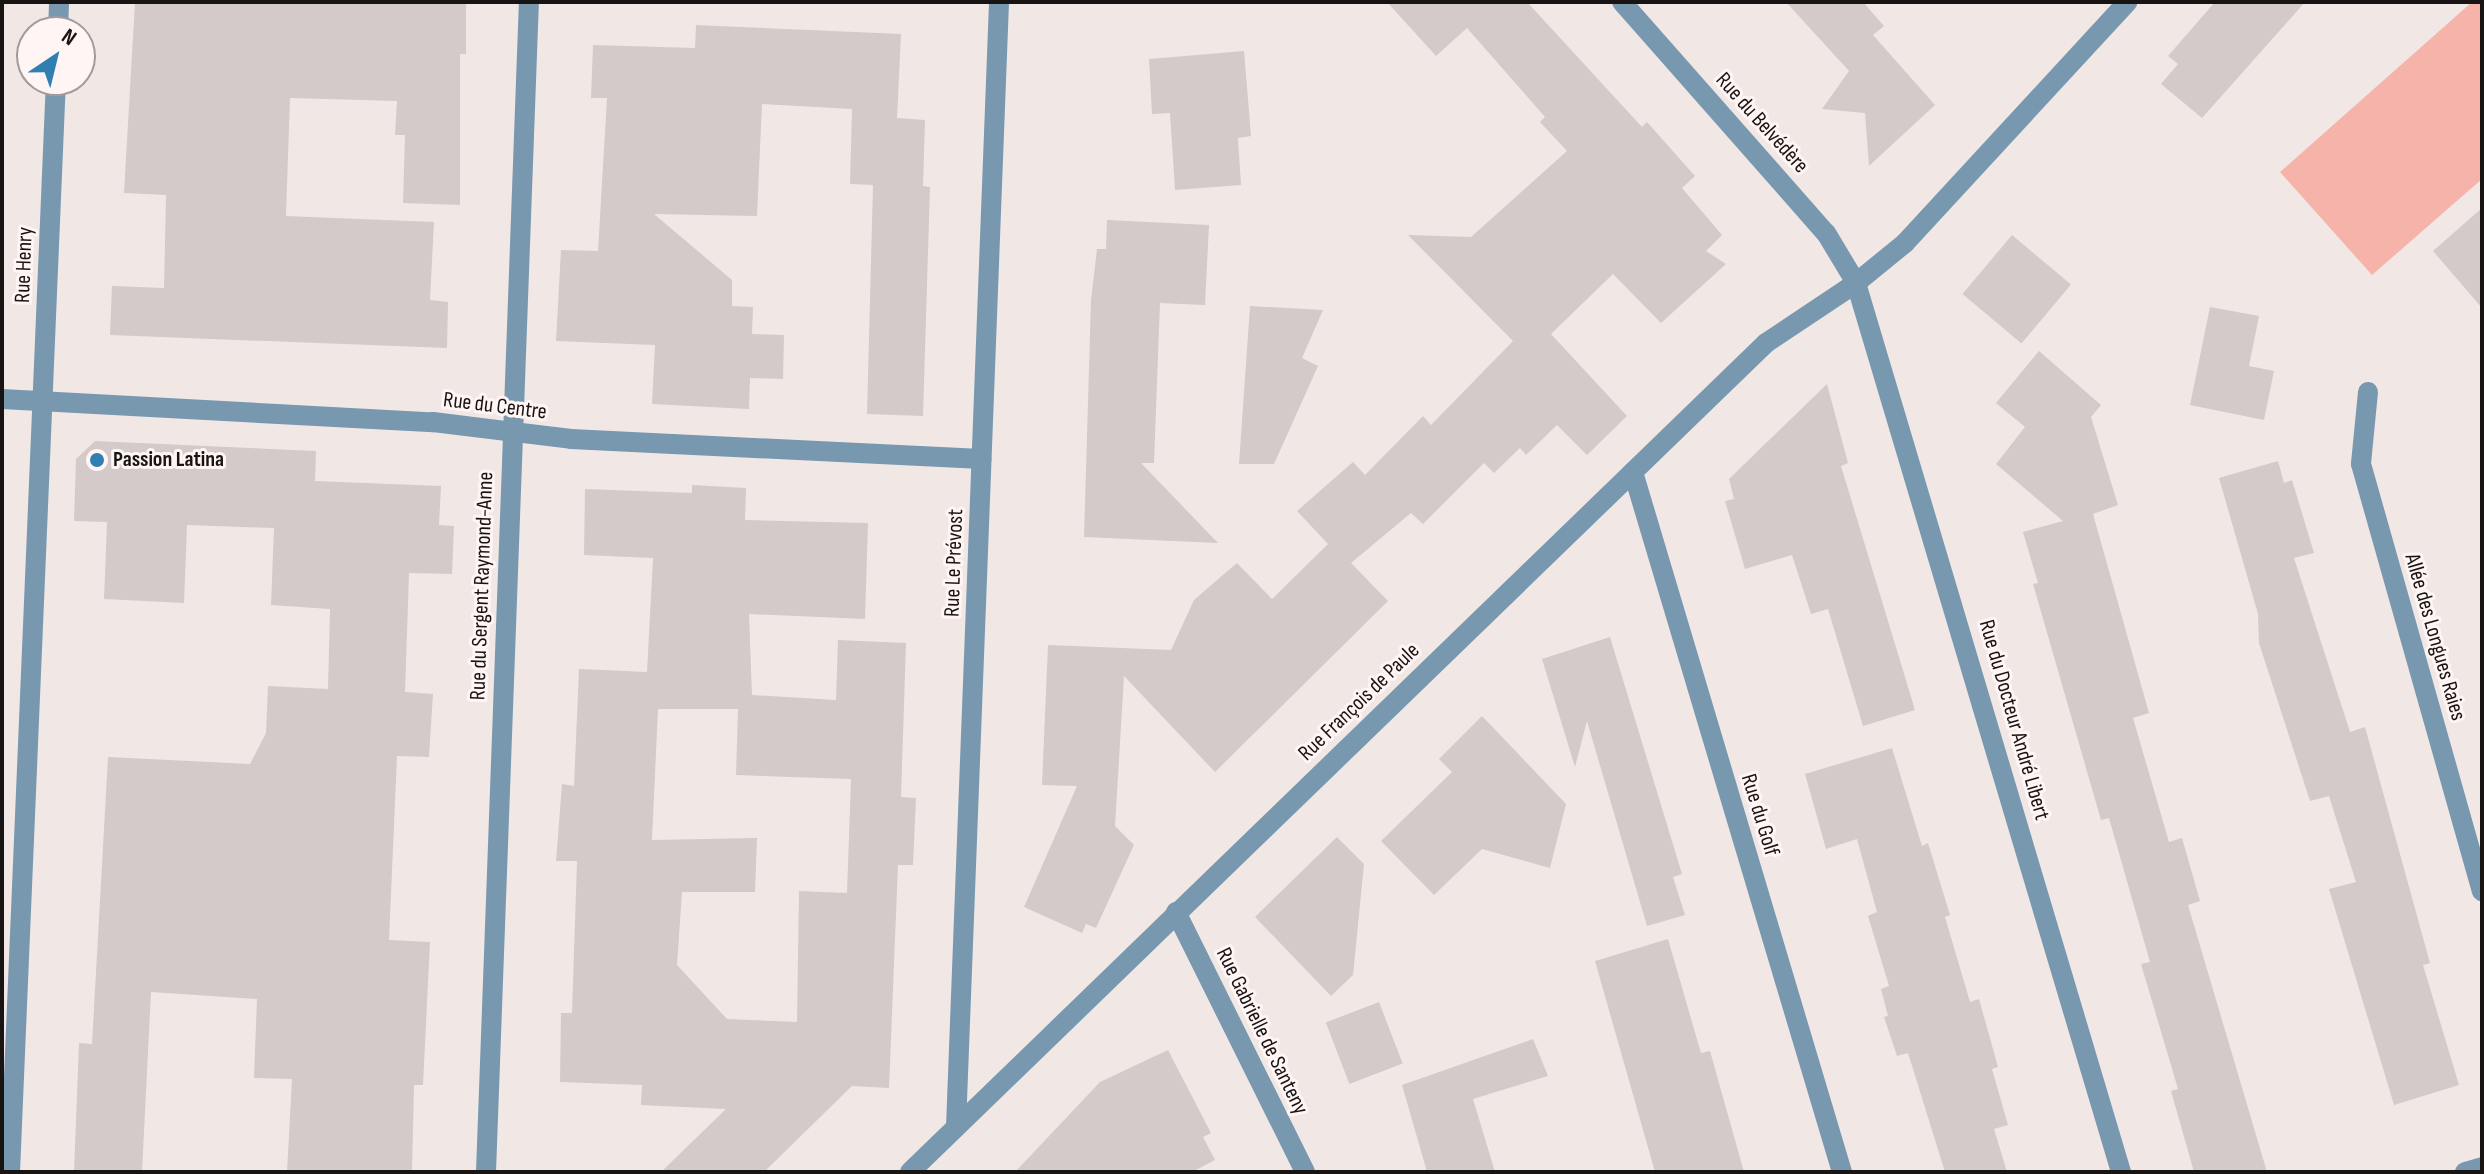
<!DOCTYPE html>
<html>
<head>
<meta charset="utf-8">
<style>
  body { margin:0 }
  #map { position:relative; width:2484px; height:1174px; overflow:hidden; background:#f1e8e6; font-family:"Sofia Sans Condensed",sans-serif }
  div>[style] { position:absolute }
  .green>* { inset:0; background:#f5b3a9 }
  .building>* { inset:0; background:#d3cac9; transform-origin:0 0 }
  .minor>* { height:20px; margin:-10px; padding:0 10px; transform-origin:10px; border-radius:10px; background:#7898af }
  .dots>* { width:22px; height:22px; translate:-50% -50%; box-sizing:border-box; border:4px solid #fef5f4; border-radius:50% }
  span { translate:-50% -50%; white-space:nowrap; text-align:center; line-height:1.15; -webkit-text-stroke:6px #fef5f4; paint-order:stroke }
  .street-label { font-size:22px; color:#171413 }
  .poi-label { font-size:22px; color:#171413; font-weight:700 }
  .left { translate:0 -50%; text-align:left }
  .frame { position:absolute; inset:0; border:4px solid #171413; pointer-events:none }
  .north { position:absolute; left:16px; top:16px; width:80px; height:80px; box-sizing:border-box; background:#fef5f4; border:2px solid #a29b9a; border-radius:50%; rotate:35deg; font-size:22px; font-weight:700; line-height:32px; text-align:center; color:#171413 }
  .north::after { content:''; display:block; margin:auto; width:28px; height:36px; background:#2f7fb0; clip-path:polygon(50% 0,100% 100%,50% 72%,0 100%) }
</style>
</head>
<body>
<div id="map">
  <div class="green">
    <i style="clip-path:polygon(2472px 2px,2482px 2px,2482px 179px,2372px 275px,2280px 172px)"></i>
  </div>
  <div class="building">
    <i style="clip-path:polygon(135px 2px,466px 2px,466px 54px,460px 54px,460px 205px,403px 203px,405px 135px,395px 135px,397px 101px,290px 98px,286px 216px,434px 222px,430px 300px,448px 302px,447px 348px,110px 335px,112px 286px,164px 288px,166px 195px,124px 193px)"></i>
    <i style="clip-path:polygon(1387px 2px,1527px 2px,1642px 127px,1647px 122px,1695px 176px,1682px 188px,1722px 235px,1706px 251px,1726px 264px,1661px 323px,1613px 274px,1551px 334px,1627px 416px,1587px 455px,1557px 425px,1526px 455px,1520px 448px,1494px 473px,1484px 463px,1423px 524px,1411px 513px,1351px 563px,1388px 601px,1215px 772px,1124px 676px,1115px 826px,1134px 845px,1096px 928px,1086px 924px,1082px 933px,1024px 907px,1077px 786px,1042px 785px,1048px 645px,1171px 650px,1194px 600px,1237px 563px,1272px 599px,1328px 544px,1297px 511px,1353px 462px,1365px 475px,1423px 416px,1431px 425px,1513px 341px,1408px 235px,1471px 237px,1567px 151px,1540px 122px,1545px 117px,1467px 28px,1436px 56px)"></i>
    <i style="clip-path:polygon(1786px 2px,1863px 2px,1884px 26px,1873px 35px,1935px 105px,1869px 166px,1865px 113px,1822px 109px,1849px 71px)"></i>
    <i style="clip-path:polygon(2215px 2px,2305px 2px,2202px 118px,2161px 84px,2178px 64px,2168px 56px)"></i>
    <i style="clip-path:polygon(696px 25px,901px 34px,897px 118px,925px 120px,923px 186px,930px 187px,923px 416px,867px 414px,873px 185px,850px 184px,852px 109px,762px 104px,757px 216px,654px 214px,732px 280px,732px 306px,753px 307px,752px 334px,784px 335px,783px 379px,750px 378px,749px 409px,652px 404px,655px 345px,556px 341px,561px 250px,598px 251px,607px 98px,591px 98px,593px 45px,695px 48px)"></i>
    <i style="clip-path:polygon(1244px 51px,1251px 136px,1238px 138px,1241px 185px,1175px 190px,1170px 113px,1152px 114px,1149px 59px)"></i>
    <i style="clip-path:polygon(2482px 208px,2482px 308px,2433px 251px)"></i>
    <i style="clip-path:polygon(1107px 220px,1209px 225px,1205px 305px,1160px 303px,1154px 463px,1141px 463px,1218px 543px,1084px 537px,1091px 300px,1097px 249px,1106px 249px)"></i>
    <i style="left:2012px;top:235px;width:77px;height:77px;rotate:40deg"></i>
    <i style="clip-path:polygon(1250px 306px,1323px 310px,1302px 358px,1318px 366px,1274px 464px,1239px 464px)"></i>
    <i style="clip-path:polygon(2210px 307px,2259px 316px,2249px 366px,2274px 371px,2264px 420px,2190px 405px)"></i>
    <i style="clip-path:polygon(2039px 351px,2101px 405px,2091px 417px,2118px 505px,2093px 514px,2149px 713px,2133px 718px,2169px 842px,2182px 838px,2200px 901px,2188px 905px,2267px 1172px,2194px 1172px,2171px 1091px,2178px 1089px,2141px 964px,2150px 962px,2109px 818px,2101px 820px,2033px 584px,2038px 583px,2023px 532px,2063px 521px,1996px 464px,2025px 427px,1996px 403px)"></i>
    <i style="clip-path:polygon(1827px 384px,1848px 463px,1841px 466px,1915px 710px,1863px 726px,1828px 609px,1811px 614px,1792px 555px,1745px 569px,1725px 501px,1734px 499px,1729px 479px)"></i>
    <i style="clip-path:polygon(95px 441px,316px 451px,315px 481px,441px 486px,439px 525px,454px 526px,452px 574px,409px 573px,405px 692px,433px 694px,429px 757px,397px 756px,389px 940px,430px 942px,423px 1085px,414px 1085px,412px 1172px,287px 1172px,292px 1079px,254px 1078px,257px 999px,151px 992px,142px 1172px,74px 1172px,79px 1043px,92px 1044px,108px 757px,250px 764px,266px 733px,268px 686px,328px 689px,330px 609px,271px 605px,274px 528px,187px 525px,184px 603px,104px 599px,107px 522px,74px 521px,76px 459px)"></i>
    <i style="clip-path:polygon(2278px 461px,2284px 483px,2292px 480px,2314px 553px,2294px 558px,2350px 732px,2365px 727px,2430px 963px,2423px 965px,2459px 1085px,2394px 1105px,2329px 889px,2356px 882px,2329px 796px,2310px 801px,2259px 643px,2258px 614px,2219px 478px)"></i>
    <i style="clip-path:polygon(evenodd,692px 485px,746px 488px,745px 520px,868px 523px,865px 619px,749px 614px,752px 695px,836px 700px,838px 640px,906px 643px,901px 797px,916px 798px,913px 865px,898px 865px,889px 1088px,852px 1086px,764px 1172px,661px 1172px,726px 1109px,641px 1105px,642px 1085px,560px 1082px,561px 1013px,572px 1013px,577px 861px,556px 861px,562px 784px,574px 786px,579px 669px,647px 672px,653px 558px,584px 555px,585px 489px,692px 493px,692px 485px,658px 709px,738px 709px,736px 775px,851px 779px,847px 893px,799px 891px,797px 1022px,727px 1019px,677px 965px,682px 892px,755px 892px,757px 838px,652px 840px,658px 709px)"></i>
    <i style="clip-path:polygon(1610px 637px,1682px 874px,1673px 877px,1685px 915px,1647px 926px,1587px 721px,1575px 767px,1542px 659px)"></i>
    <i style="clip-path:polygon(1482px 716px,1566px 804px,1550px 868px,1482px 849px,1434px 895px,1381px 841px,1452px 772px,1439px 759px)"></i>
    <i style="clip-path:polygon(1892px 748px,1922px 846px,1928px 843px,1950px 915px,1945px 917px,1970px 1002px,1979px 999px,1998px 1067px,1992px 1069px,2008px 1125px,1994px 1129px,2007px 1172px,1945px 1172px,1908px 1053px,1897px 1056px,1884px 1017px,1888px 1016px,1881px 989px,1889px 986px,1868px 916px,1877px 912px,1857px 839px,1826px 849px,1805px 774px)"></i>
    <i style="clip-path:polygon(1337px 837px,1364px 864px,1353px 975px,1331px 996px,1255px 917px)"></i>
    <i style="clip-path:polygon(1668px 939px,1701px 1053px,1710px 1051px,1744px 1172px,1655px 1172px,1595px 961px)"></i>
    <i style="left:1379px;top:1002px;width:66px;height:57px;rotate:69deg"></i>
    <i style="clip-path:polygon(1533px 1039px,1548px 1076px,1473px 1099px,1495px 1172px,1427px 1172px,1402px 1085px)"></i>
    <i style="clip-path:polygon(1168px 1050px,1211px 1133px,1203px 1137px,1215px 1160px,1192px 1172px,1015px 1172px,1100px 1082px)"></i>
  </div>
  <div class="minor">
    <i style="left:1622px;top:2px;width:308px;rotate:48.6deg"></i>
    <i style="left:1826px;top:233px;width:58px;rotate:59deg"></i>
    <i style="left:1856px;top:283px;width:928px;rotate:73.4deg"></i>
    <i style="left:58px;top:32px;width:30px;rotate:-88deg"></i>
    <i style="left:2368px;top:392px;width:72px;rotate:95.6deg"></i>
    <i style="left:2361px;top:464px;width:444px;rotate:74.2deg"></i>
    <i style="left:2px;top:399px;width:432px;rotate:3.1deg"></i>
    <i style="left:433px;top:422px;width:139px;rotate:7deg"></i>
    <i style="left:571px;top:439px;width:411px;rotate:2.8deg"></i>
    <i style="left:1633px;top:472px;width:731px;rotate:73.38deg"></i>
    <i style="left:1176px;top:912px;width:290px;rotate:63.6deg"></i>
    <i style="left:956px;top:1127px;width:1126px;rotate:-87.81deg"></i>
    <i style="left:10px;top:1172px;width:1093px;rotate:-87.59deg"></i>
    <i style="left:486px;top:1172px;width:1171px;rotate:-87.9deg"></i>
    <i style="left:910px;top:1172px;width:1192px;rotate:-44.08deg"></i>
    <i style="left:1766px;top:343px;width:108px;rotate:-33.7deg"></i>
    <i style="left:1856px;top:283px;width:63px;rotate:-39.2deg"></i>
    <i style="left:1905px;top:243px;width:328px;rotate:-47.3deg"></i>
    <i style="left:2465px;top:1172px;width:18px;rotate:-16deg"></i>
  </div>
  <div class="dots">
    <i style="left:97px;top:460px;background:#2f7fb0"></i>
  </div>
  <div class="street-label">
    <span style="left:1762px;top:123px;rotate:48deg">Rue du Belvédère</span>
    <span style="left:24px;top:265px;rotate:-88deg">Rue Henry</span>
    <span style="left:495px;top:406px;rotate:7deg">Rue du Centre</span>
    <span style="left:954px;top:563px;rotate:-88deg">Rue Le Prévost</span>
    <span style="left:482px;top:586px;rotate:-88deg">Rue du Sergent Raymond-Anne</span>
    <span style="left:2435px;top:637px;rotate:74deg">Allée des Longues Raies</span>
    <span style="left:1359px;top:702px;rotate:-44deg">Rue François de Paule</span>
    <span style="left:2014px;top:720px;rotate:74deg">Rue du Docteur André Libert</span>
    <span style="left:1760px;top:815px;rotate:73deg">Rue du Golf</span>
    <span style="left:1262px;top:1031px;rotate:64deg">Rue Gabrielle de Santeny</span>
  </div>
  <div class="poi-label">
    <span class="left" style="left:113px;top:460px">Passion Latina</span>
  </div>
  <div class="frame"></div>
  <div class="north">N</div>
</div>
</body>
</html>
